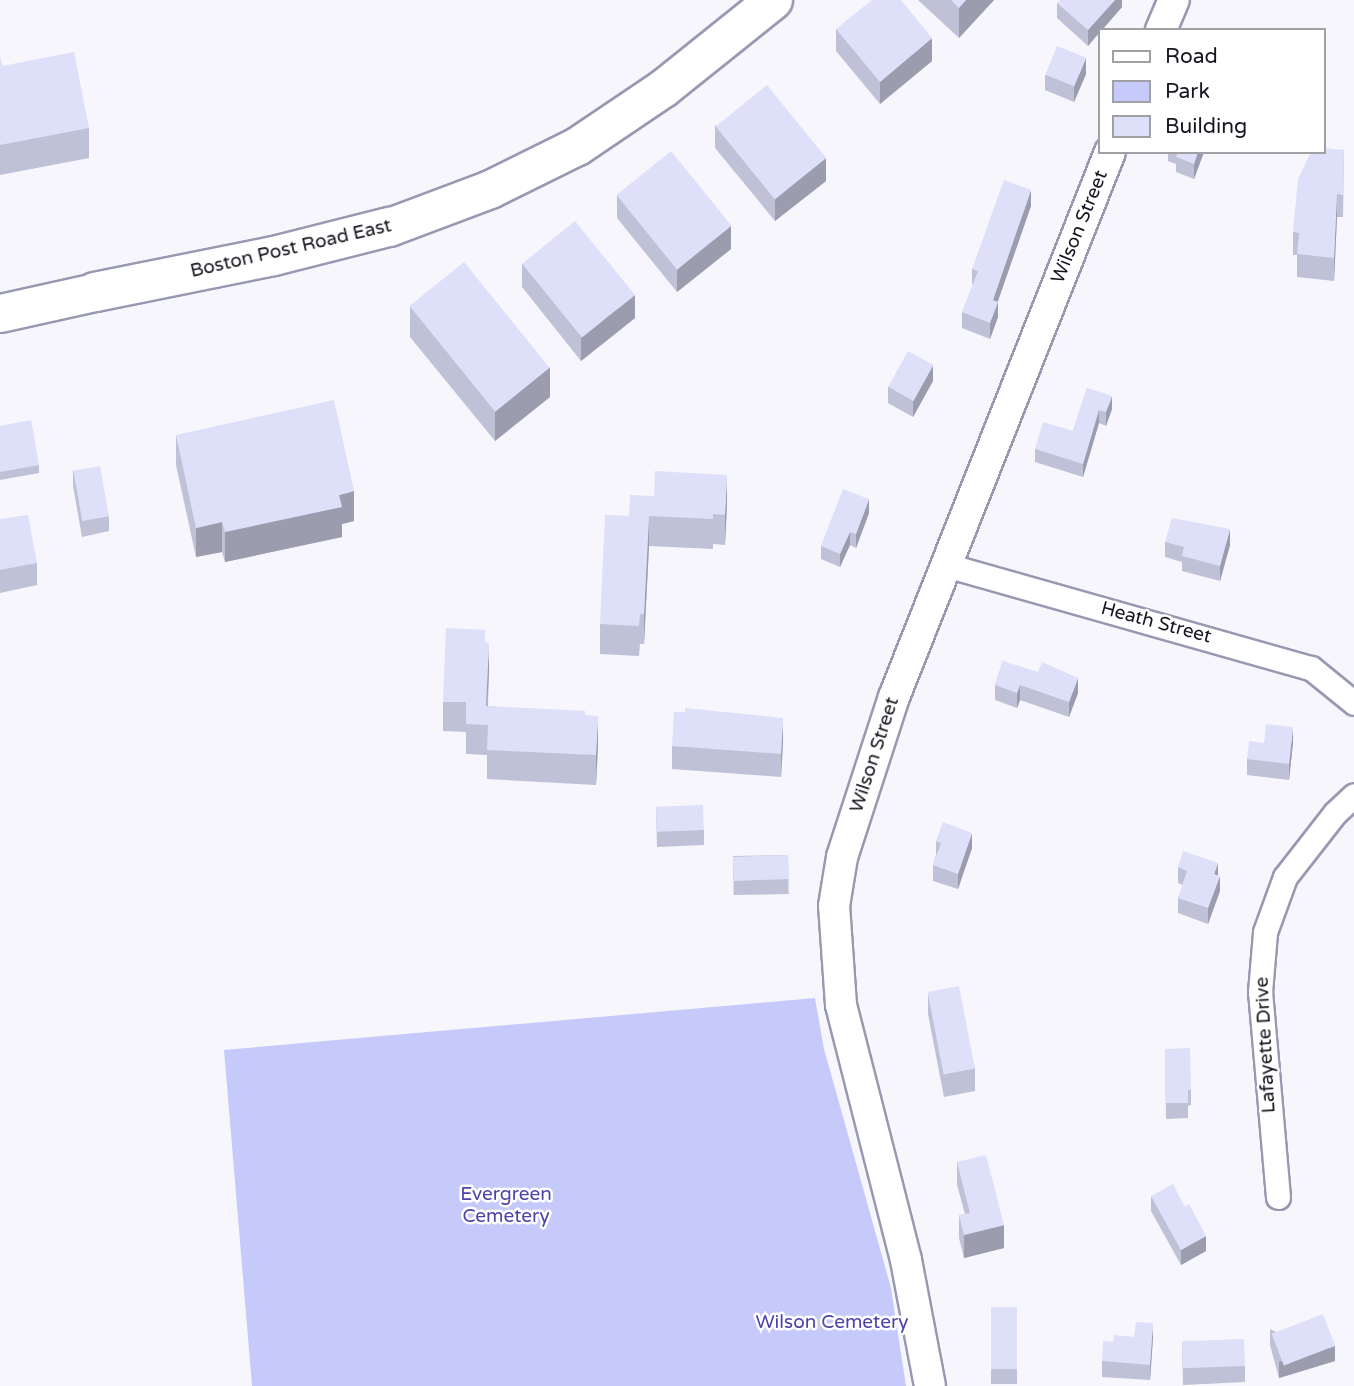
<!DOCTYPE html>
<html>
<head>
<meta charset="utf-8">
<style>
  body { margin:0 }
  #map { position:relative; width:1354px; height:1386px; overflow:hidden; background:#f6f6fc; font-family:"Varela Round",sans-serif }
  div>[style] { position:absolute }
  .green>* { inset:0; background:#c6cafb }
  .roads { filter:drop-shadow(2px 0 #9799b1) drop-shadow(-2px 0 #9799b1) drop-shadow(0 2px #9799b1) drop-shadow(0 -2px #9799b1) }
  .minor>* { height:23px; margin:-11.5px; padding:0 11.5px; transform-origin:11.5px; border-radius:11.5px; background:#fff }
  .tertiary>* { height:30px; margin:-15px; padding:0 15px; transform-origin:15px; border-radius:15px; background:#fff }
  .primary>* { height:37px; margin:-18.5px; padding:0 18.5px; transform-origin:18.5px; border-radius:18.5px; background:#fff }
  .trunk>* { height:38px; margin:-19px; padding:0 19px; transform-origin:19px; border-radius:19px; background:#fff }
  .wall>* { inset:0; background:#bfc1d7; transform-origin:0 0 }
  .shaded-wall>* { inset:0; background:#9b9daf }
  .building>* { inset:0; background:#dee0fa; transform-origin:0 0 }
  span { translate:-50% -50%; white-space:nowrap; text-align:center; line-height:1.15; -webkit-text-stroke:5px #fff; paint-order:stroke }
  .street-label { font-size:19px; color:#15151e }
  .park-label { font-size:19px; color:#4c42a9 }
  .legend { position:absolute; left:1098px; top:28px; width:228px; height:126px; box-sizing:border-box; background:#fff; border:2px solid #a1a1a5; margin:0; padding:9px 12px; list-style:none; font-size:21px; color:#15151e }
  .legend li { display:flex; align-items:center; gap:14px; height:35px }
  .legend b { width:35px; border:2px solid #a1a1a5 }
</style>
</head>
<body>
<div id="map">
  <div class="green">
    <i style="clip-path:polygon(815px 998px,824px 1049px,891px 1288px,906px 1386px,252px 1386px,224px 1050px)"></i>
  </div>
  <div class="roads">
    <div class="minor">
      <i style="left:946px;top:565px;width:379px;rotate:15.8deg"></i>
      <i style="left:1311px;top:668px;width:55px;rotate:39.1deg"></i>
      <i style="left:1278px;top:1197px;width:206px;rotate:-95deg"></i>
      <i style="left:1260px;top:992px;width:60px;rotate:-85.2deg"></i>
      <i style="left:1265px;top:932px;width:59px;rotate:-70deg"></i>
      <i style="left:1285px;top:877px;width:81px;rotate:-52deg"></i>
      <i style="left:1335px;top:813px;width:26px;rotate:-43deg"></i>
    </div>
    <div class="tertiary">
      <i style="left:1161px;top:30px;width:33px;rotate:-67deg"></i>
      <i style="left:930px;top:1386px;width:128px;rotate:-100.8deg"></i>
      <i style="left:906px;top:1260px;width:263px;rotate:-104.3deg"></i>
      <i style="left:841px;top:1005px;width:99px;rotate:-94deg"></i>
      <i style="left:834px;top:906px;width:50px;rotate:-80.7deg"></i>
      <i style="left:842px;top:857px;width:168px;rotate:-72deg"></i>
      <i style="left:894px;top:697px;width:586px;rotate:-68.38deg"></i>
    </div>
    <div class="primary">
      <i style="left:389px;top:227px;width:108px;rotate:-20.6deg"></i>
      <i style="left:490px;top:189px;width:97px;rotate:-26.3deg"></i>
      <i style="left:577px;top:146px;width:104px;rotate:-34deg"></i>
      <i style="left:663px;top:88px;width:141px;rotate:-38.7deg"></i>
      <i style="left:0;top:313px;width:97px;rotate:-12.5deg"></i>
    </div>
    <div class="trunk">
      <i style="left:95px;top:292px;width:183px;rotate:-11.4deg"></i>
      <i style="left:274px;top:256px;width:119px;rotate:-14.2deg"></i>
    </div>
  </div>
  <div class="wall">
    <i style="clip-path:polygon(918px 0,994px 0,959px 38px)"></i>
    <i style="clip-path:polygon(1122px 0,1122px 7px,1102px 30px,1100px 30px,1088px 46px,1057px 18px,1057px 3px)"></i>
    <i style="clip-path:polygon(836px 29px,932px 61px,880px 104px,836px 51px)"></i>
    <i style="clip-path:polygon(0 57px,2px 66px,89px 128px,89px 158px,0 175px)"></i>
    <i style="clip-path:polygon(1086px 74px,1074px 102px,1045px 90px,1045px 75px)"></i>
    <i style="clip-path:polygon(715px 125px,826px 181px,775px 221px,715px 148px)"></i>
    <i style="clip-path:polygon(1344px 150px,1343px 217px,1337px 217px,1334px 281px,1297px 277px,1297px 255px,1293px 255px,1293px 232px)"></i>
    <i style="clip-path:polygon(1168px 152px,1204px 152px,1194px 179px,1176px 172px,1176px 164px,1168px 161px)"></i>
    <i style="clip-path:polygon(617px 195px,731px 249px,677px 292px,617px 218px)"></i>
    <i style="clip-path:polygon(1031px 206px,998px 301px,998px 317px,990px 339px,962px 328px,962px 312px,973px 285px,972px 284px,972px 269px)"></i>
    <i style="clip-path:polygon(522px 264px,635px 318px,581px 361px,522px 287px)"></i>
    <i style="clip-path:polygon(410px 307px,550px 397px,495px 441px,410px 337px)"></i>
    <i style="clip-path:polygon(933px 381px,913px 417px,888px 403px,888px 387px)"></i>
    <i style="clip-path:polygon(1087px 388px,1112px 409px,1106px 426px,1099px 423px,1083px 477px,1035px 462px,1035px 449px,1073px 431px)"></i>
    <i style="clip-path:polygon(0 426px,39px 465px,39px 473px,0 480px)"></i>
    <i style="clip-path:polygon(176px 435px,354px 521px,342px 524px,342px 537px,225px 562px,222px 552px,196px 557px,176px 465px)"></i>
    <i style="clip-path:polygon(73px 470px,109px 516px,109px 531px,82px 537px,73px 486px)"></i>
    <i style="clip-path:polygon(727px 505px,725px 545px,713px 544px,713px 549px,649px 546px,644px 644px,640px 644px,639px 656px,600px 654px,600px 624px,629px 516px)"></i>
    <i style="clip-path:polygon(869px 513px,856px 548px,850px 545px,840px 567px,821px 559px,821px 546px)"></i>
    <i style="clip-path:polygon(0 519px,37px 563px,37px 585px,0 593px)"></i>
    <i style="clip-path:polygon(1165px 542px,1230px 545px,1220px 581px,1182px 571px,1182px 562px,1165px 557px)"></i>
    <i style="clip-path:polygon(485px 642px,489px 672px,488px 706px,585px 715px,598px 746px,596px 785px,487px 779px,487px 755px,466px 754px,466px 732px,443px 731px,443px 702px)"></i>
    <i style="clip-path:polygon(1003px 661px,1078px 693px,1069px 717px,1020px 700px,1017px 708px,995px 700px,995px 685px)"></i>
    <i style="clip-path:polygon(783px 741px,781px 777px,672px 769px,672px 746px)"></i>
    <i style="clip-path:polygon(1264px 743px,1293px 743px,1289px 780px,1247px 775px,1247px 759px)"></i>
    <i style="clip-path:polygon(656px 807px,704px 830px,704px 845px,657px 847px)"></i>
    <i style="clip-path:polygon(936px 841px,972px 848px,958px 889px,933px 881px,933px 865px,936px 855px)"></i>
    <i style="left:788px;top:855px;width:39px;height:55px;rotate:89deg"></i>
    <i style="clip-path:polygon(1178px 867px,1218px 875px,1220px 891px,1208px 924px,1178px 913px,1178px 898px,1183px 885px,1178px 883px)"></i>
    <i style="clip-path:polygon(928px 992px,975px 1068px,975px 1091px,944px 1097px,928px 1014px)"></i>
    <i style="clip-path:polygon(1165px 1049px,1191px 1090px,1191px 1105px,1188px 1106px,1188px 1118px,1166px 1119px)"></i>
    <i style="clip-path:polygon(957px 1162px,1004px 1248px,964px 1258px,959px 1238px,959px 1215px,965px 1214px,957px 1185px)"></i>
    <i style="clip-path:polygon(1151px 1196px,1206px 1251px,1181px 1265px,1151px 1211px)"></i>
    <i style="left:991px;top:1307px;width:26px;height:77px"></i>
    <i style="clip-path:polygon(1270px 1329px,1335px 1361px,1279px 1378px,1270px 1345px)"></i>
    <i style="clip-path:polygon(1134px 1337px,1153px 1338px,1150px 1380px,1102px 1377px,1102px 1361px,1113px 1342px)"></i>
    <i style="clip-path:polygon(1182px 1343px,1245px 1366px,1245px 1382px,1183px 1385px)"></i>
  </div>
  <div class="shaded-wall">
    <i style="clip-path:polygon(966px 0,994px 0,959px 38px,959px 8px)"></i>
    <i style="clip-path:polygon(1115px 0,1122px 0,1122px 7px,1102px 30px,1100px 30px,1100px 32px,1088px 46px,1088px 30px)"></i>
    <i style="clip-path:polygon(932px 38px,932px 61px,880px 104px,880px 82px)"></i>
    <i style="clip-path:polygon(1086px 58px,1086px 74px,1074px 102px,1074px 87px)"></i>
    <i style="clip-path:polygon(1198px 152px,1204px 152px,1194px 179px,1194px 164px)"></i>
    <i style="clip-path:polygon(826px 158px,826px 181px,775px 221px,775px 198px)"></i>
    <i style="clip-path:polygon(1031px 190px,1031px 206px,993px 315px,993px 300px)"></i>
    <i style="clip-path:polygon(1337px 194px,1337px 217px,1334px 281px,1334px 258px)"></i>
    <i style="clip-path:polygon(731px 226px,731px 249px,677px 292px,677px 269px)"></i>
    <i style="clip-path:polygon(635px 295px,635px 318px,581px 361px,581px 338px)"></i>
    <i style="clip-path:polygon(998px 302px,998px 317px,990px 339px,990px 323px)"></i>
    <i style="clip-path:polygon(933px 365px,933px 381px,913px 417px,913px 401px)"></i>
    <i style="clip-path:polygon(550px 367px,550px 397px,495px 441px,495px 411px)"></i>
    <i style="clip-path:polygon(1112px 396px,1112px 409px,1106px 426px,1106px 412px)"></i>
    <i style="clip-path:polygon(1099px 410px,1099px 423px,1083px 477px,1083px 464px)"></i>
    <i style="clip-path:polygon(727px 475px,727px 505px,725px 545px,725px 515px)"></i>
    <i style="clip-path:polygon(354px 491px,354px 521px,342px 524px,342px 537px,225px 562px,225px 532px,339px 495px)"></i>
    <i style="clip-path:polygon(869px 499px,869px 513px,856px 548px,856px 534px)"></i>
    <i style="clip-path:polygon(649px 516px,649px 546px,644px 644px,644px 614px)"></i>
    <i style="clip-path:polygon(222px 522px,222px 552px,196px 557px,196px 528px)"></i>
    <i style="clip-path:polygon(1230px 529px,1230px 545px,1220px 581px,1220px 566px)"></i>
    <i style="clip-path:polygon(850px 532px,850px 545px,840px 567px,840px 554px)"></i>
    <i style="clip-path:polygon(489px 643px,489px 672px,486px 725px,486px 706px)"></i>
    <i style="clip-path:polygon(1078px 678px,1078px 693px,1069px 717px,1069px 702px)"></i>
    <i style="clip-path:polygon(1020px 685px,1020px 700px,1017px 708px,1017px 693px)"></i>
    <i style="clip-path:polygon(598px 716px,598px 746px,596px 785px,596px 755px)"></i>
    <i style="clip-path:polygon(783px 718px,783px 741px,781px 777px,781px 754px)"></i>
    <i style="clip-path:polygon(1293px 727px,1293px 743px,1289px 780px,1289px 764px)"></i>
    <i style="clip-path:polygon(972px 833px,972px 848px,958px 889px,958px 874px)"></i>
    <i style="clip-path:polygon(1218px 863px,1218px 878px,1214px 874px)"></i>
    <i style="clip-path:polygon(1220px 876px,1220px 891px,1208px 924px,1208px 908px)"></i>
    <i style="clip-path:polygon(1004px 1225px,1004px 1248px,964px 1258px,964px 1235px)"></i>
    <i style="clip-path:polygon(1206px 1236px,1206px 1251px,1181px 1265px,1181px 1250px)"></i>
    <i style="clip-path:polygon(1153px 1323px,1153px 1338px,1150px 1380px,1150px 1365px)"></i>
    <i style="clip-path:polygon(1335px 1346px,1335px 1361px,1279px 1378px,1279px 1362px)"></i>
  </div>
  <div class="building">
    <i style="clip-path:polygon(872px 0,901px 0,932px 38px,880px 82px,836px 29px)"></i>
    <i style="clip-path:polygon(951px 0,966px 0,959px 8px)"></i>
    <i style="clip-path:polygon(1060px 0,1115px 0,1088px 30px,1057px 3px)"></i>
    <i style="left:1057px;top:46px;width:31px;height:31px;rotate:22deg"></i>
    <i style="clip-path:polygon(74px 52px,89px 128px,0 145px,0 57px,2px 66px)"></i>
    <i style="left:767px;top:85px;width:94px;height:66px;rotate:51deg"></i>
    <i style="clip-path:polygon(1324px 148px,1344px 150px,1343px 195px,1337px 194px,1334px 258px,1297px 254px,1299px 233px,1293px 232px,1298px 179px,1311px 152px,1324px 152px)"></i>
    <i style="left:671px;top:151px;width:96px;height:70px;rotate:51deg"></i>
    <i style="clip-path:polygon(1178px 152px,1198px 152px,1194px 164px,1176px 157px)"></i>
    <i style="clip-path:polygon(1004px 180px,1031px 190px,993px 300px,998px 302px,990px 323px,962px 312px,978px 271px,972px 269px)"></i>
    <i style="left:575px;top:221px;width:95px;height:68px;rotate:51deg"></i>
    <i style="left:464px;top:262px;width:136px;height:70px;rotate:51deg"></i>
    <i style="left:908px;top:351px;width:29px;height:41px;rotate:29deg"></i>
    <i style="clip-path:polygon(1087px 388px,1112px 396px,1106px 412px,1099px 410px,1083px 464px,1035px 449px,1043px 422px,1073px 431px)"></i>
    <i style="clip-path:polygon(334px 400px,354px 491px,339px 495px,342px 507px,225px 532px,222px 522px,196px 528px,176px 435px)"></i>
    <i style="clip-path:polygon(31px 420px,39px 465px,0 472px,0 426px)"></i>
    <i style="left:100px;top:466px;width:51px;height:27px;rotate:80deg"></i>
    <i style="clip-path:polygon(655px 471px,727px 475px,725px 515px,713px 514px,713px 519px,649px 516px,644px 614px,640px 614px,639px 626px,600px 624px,605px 515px,629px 516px,630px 495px,654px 496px)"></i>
    <i style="clip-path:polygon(843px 489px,869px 499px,856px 534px,850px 532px,840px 554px,821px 546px)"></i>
    <i style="clip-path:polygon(28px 515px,37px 563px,0 570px,0 519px)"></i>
    <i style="clip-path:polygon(1172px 518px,1230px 529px,1220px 566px,1182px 556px,1184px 547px,1165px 542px)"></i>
    <i style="clip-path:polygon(446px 628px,485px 630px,485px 642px,489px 643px,486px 706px,585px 711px,585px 715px,598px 716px,596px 755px,487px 750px,488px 725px,466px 724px,466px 702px,443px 702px)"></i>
    <i style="clip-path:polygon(1003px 661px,1038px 672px,1042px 662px,1078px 678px,1069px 702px,1020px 685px,1017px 693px,995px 685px)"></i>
    <i style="clip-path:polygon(685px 708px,783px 718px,781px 754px,672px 746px,674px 712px,685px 712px)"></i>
    <i style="clip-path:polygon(1266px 724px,1293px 727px,1289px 764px,1247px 759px,1249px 741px,1264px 743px)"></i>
    <i style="left:703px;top:805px;width:25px;height:47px;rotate:88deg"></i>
    <i style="clip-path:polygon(943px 822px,972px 833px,958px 874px,933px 865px,941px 843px,936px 841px)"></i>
    <i style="clip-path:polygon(1183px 851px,1218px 863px,1214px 874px,1220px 876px,1208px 908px,1178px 898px,1187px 871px,1178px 867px)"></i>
    <i style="left:788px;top:855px;width:24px;height:55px;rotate:88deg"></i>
    <i style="left:959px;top:986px;width:84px;height:32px;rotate:79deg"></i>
    <i style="clip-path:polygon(1190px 1048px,1191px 1090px,1188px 1090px,1188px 1103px,1166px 1103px,1165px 1049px)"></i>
    <i style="clip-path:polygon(986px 1155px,1004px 1225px,964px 1235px,959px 1215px,970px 1213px,957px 1162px)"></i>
    <i style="clip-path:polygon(1173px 1184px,1185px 1207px,1189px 1204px,1206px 1236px,1181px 1250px,1151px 1196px)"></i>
    <i style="left:991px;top:1307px;width:26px;height:62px"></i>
    <i style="left:1323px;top:1314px;width:34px;height:55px;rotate:69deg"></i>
    <i style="clip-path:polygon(1136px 1322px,1153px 1323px,1150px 1365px,1102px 1361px,1103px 1341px,1113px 1342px,1114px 1335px,1134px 1337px)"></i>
    <i style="left:1244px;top:1339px;width:27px;height:62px;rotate:88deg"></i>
  </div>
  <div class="street-label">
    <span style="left:1080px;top:227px;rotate:-68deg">Wilson Street</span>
    <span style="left:291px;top:249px;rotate:-13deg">Boston Post Road East</span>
    <span style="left:1156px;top:623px;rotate:15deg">Heath Street</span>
    <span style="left:875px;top:755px;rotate:-72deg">Wilson Street</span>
    <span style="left:1266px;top:1045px;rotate:-93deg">Lafayette Drive</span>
  </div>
  <div class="park-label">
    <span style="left:506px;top:1206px">Evergreen<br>Cemetery</span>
    <span style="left:832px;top:1323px">Wilson Cemetery</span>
  </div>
  <ul class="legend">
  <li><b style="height:9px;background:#fff"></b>Road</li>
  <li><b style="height:19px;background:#c6cafb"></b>Park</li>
  <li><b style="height:19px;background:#dee0fa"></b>Building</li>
  </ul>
</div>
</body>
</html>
